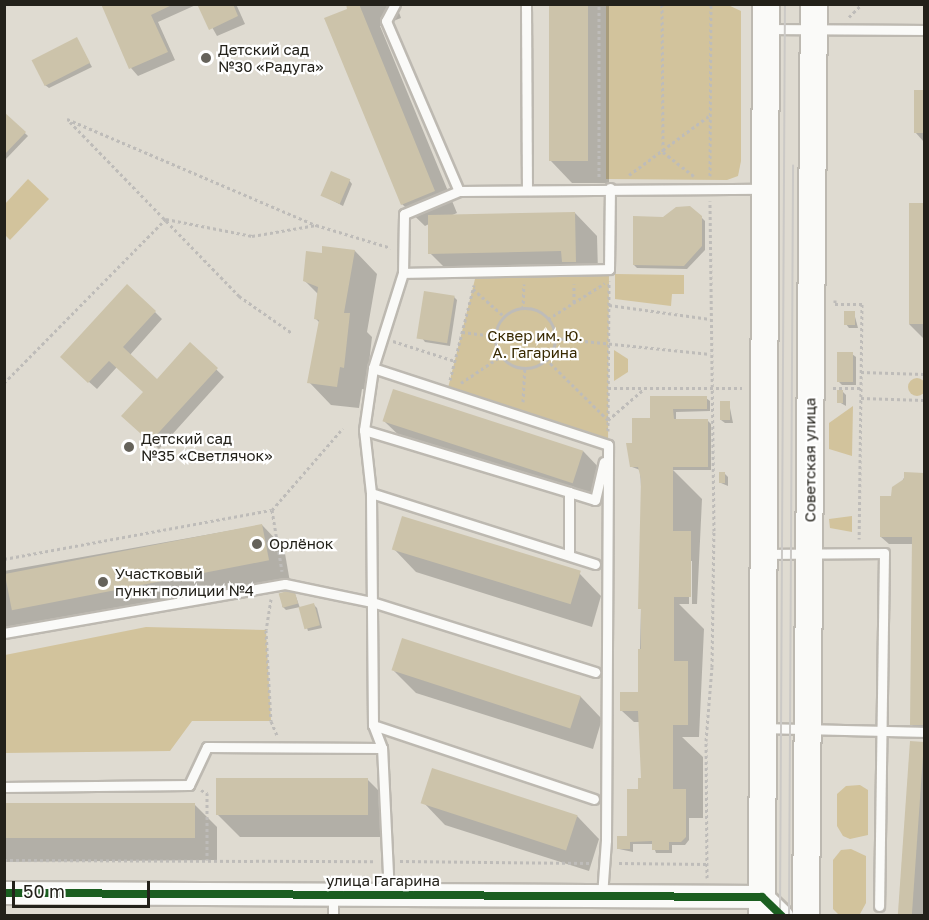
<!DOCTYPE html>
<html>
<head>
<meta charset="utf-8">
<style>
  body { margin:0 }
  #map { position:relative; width:929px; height:920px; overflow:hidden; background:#dfdbd1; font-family:"Golos Text",sans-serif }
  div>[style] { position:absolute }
  .green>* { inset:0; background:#d2c39c }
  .round { border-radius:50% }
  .shadow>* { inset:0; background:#0003; transform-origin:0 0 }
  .building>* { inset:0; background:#ccc3aa; transform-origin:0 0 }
  .path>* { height:3px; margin-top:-1.5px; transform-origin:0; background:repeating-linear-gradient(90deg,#bebcb9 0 3px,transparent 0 6px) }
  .path>.ring { margin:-1.5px; padding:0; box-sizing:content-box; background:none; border:3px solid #bebcb9; border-radius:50% }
  .roads { filter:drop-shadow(2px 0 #bdb9b1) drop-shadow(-2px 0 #bdb9b1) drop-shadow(0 2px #bdb9b1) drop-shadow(0 -2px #bdb9b1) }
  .service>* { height:9px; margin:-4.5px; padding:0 4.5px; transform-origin:4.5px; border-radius:4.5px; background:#fafaf8 }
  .tertiary>* { height:22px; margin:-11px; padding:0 11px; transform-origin:11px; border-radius:11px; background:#fafaf8 }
  .secondary>* { height:26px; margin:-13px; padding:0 13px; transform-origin:13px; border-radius:13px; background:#fafaf8 }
  .tram>* { height:1.5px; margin:-0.75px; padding:0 0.75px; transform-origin:0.75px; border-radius:0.75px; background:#cbc9c6 }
  .cycleway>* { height:8px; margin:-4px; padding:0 4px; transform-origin:4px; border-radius:4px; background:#1b5e20 }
  .dots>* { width:16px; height:16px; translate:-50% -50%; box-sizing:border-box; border:3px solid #fff; border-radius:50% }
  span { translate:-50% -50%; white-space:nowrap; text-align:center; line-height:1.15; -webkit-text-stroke:4.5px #fff; paint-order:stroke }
  .poi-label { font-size:15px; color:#23211a }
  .left { translate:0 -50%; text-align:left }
  .park-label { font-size:15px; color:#382900 }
  .street-label { font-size:15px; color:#23211a }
  .frame { position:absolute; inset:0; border:6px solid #23211a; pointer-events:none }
  .scale { position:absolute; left:12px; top:881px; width:138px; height:27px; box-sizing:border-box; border:3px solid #23211a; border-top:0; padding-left:8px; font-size:18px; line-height:21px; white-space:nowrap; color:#23211a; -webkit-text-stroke:4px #fff; paint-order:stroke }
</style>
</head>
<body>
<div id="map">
  <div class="green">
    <i style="clip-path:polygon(606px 5px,728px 5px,741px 11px,741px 161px,738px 176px,727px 180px,606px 179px)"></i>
    <i style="clip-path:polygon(28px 179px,49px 199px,10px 240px,5px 235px,5px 204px)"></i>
    <i style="clip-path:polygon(609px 269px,608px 445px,447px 392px,477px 271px)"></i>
    <i style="clip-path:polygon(615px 274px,684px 275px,684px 294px,672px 294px,671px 306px,615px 299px)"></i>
    <i style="clip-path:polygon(614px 350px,628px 359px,628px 372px,614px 381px)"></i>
    <i class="round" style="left:908px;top:378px;width:18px;height:18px"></i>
    <i style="clip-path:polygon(853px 406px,852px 456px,829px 449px,829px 423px)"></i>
    <i style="clip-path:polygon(852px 516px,852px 532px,830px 528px,829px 519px)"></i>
    <i style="clip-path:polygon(146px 627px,266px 630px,271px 721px,192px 721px,170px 751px,5px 753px,5px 655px)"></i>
    <i style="clip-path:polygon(860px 785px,868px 790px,868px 835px,850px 839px,843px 836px,837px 826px,837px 794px,846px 786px)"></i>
    <i style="clip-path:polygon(851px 849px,866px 856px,866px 903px,860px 914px,839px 915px,833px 909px,833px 860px,841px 850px)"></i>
  </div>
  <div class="shadow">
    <i style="clip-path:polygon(102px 4px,198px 4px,158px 22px,175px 60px,138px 76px,131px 68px)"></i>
    <i style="clip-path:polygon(199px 4px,236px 4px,245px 24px,217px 36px)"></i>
    <i style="clip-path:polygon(347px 4px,396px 4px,401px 18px,380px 26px,457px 213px,450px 216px,575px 213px,597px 236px,598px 272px,452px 275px,430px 253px,429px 224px,425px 226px,402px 204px)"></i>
    <i style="clip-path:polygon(550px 4px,609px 4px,609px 183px,572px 183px,550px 160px)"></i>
    <i style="clip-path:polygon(76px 39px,92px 67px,49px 88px,45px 85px)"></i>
    <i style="clip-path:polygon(915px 92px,924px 92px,924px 142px,915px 132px)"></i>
    <i style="clip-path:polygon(4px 114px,28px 136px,4px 161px)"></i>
    <i style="clip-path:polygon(349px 180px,352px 184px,343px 206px,322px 195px)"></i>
    <i style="clip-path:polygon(910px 205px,924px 205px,924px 339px,909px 324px)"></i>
    <i style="clip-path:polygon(701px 217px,705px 221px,705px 250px,687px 269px,637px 268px,634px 265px)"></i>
    <i style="clip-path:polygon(355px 251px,377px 274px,367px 332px,372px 337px,366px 390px,362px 389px,359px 408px,331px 405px,309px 382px,320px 323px,316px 319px,319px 295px,304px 280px,323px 254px)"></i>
    <i style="clip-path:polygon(454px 297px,457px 300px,450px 346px,425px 342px,422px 338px)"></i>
    <i style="clip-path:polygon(155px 312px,162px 319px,129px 356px,157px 381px,190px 344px,224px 377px,159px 449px,131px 423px,145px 392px,117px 367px,97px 389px,70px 365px)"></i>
    <i style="clip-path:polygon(854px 313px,858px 328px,849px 328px,846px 324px)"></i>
    <i style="clip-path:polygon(852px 354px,856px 357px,856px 385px,842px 385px,838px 381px)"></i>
    <i style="clip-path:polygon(843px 392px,846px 395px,846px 406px,839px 402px)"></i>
    <i style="clip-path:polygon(651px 398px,706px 398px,710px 401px,710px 411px,676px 412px,676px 421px,707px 420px,711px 424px,711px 470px,673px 470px,702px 499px,697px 604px,692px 604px,692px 561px,689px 561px,689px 604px,679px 604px,704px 629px,699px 737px,682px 737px,703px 757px,703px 818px,689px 818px,689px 840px,685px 845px,672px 845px,672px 853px,656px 853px,653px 844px,633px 844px,633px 852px,619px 849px,629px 838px,643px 779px,639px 722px,634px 722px,622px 711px,639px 693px,643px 520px,640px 470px,632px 467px,633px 444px,651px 420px)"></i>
    <i style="clip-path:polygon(729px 403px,733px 423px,725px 423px,721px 420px)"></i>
    <i style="clip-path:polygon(384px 421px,583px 451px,605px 474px,595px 504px,407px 443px)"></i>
    <i style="clip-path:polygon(724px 473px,728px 477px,728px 486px,721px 483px)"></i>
    <i style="clip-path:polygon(906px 474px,924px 474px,924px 738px,912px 725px,913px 544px,889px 544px,881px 537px,893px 498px)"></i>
    <i style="clip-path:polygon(262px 525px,284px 548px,290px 582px,4px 632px,4px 571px)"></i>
    <i style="clip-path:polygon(394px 549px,579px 573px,601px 596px,592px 627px,416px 572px)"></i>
    <i style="clip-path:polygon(294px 591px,300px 608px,314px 605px,317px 608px,322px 628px,308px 631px,300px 607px,286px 610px,282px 606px)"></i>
    <i style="clip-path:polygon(394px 671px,580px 696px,602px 719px,593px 749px,416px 693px)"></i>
    <i style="left:911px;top:743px;width:13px;height:173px"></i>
    <i style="clip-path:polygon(368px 780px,390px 802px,390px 837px,240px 837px,218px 815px)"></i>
    <i style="clip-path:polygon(423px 802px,577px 816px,599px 839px,589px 871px,445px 825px)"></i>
    <i style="clip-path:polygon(195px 805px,217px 827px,217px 860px,4px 862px,4px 807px)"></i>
  </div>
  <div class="building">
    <i style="clip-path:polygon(101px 4px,174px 4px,151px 15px,168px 52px,129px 69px)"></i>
    <i style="clip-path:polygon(197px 4px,233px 4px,238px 16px,209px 30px)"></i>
    <i style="clip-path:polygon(346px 4px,359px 4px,435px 191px,401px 205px,324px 18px,347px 9px)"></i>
    <i style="left:549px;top:4px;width:39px;height:157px"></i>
    <i style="left:77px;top:37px;width:29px;height:51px;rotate:63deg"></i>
    <i style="left:914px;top:90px;width:10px;height:43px"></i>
    <i style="clip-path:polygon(4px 112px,26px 132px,4px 155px)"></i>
    <i style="left:331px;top:171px;width:21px;height:27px;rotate:23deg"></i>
    <i style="left:909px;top:203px;width:15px;height:121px"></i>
    <i style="clip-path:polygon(690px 206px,702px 216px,702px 246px,684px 266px,633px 265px,633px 216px,663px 217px,676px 207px)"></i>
    <i style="clip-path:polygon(575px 212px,576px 262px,562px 262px,561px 251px,428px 254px,428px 215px)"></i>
    <i style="clip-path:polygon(322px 246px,355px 250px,344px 313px,350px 313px,344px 368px,340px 367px,337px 387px,307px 383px,319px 320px,314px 319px,318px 287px,303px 281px,306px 251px,322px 253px)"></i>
    <i style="clip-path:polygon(127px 284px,156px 311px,123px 347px,157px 379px,190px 342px,218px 368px,150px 442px,121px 416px,143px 392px,109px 361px,88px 383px,60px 357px)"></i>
    <i style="left:424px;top:291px;width:31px;height:48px;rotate:9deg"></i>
    <i style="left:844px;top:311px;width:11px;height:14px"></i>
    <i style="left:837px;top:352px;width:16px;height:30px"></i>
    <i style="left:393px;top:389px;width:200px;height:34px;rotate:18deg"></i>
    <i style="left:837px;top:390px;width:6px;height:13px"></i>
    <i style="clip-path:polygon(650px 396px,707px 396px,707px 409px,673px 409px,674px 419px,708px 419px,708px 467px,673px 467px,673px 531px,691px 531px,691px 597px,674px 597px,674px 661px,688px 661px,688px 725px,673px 725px,673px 789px,686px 789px,686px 837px,681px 842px,669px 842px,669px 850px,652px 850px,652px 841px,630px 842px,630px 849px,617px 849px,617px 836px,627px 836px,627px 789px,638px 789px,638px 778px,641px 778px,638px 711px,620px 711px,620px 692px,638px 692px,638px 649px,641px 649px,641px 609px,638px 609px,641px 479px,638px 467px,630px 467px,626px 443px,632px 443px,632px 418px,650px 418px)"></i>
    <i style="left:730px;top:401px;width:19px;height:10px;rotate:90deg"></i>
    <i style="left:719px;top:472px;width:6px;height:11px"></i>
    <i style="clip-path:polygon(904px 472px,924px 473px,924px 725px,910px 725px,912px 537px,880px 537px,880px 496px,891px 496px,892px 487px,904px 479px)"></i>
    <i style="left:402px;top:516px;width:187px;height:35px;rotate:17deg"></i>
    <i style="left:262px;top:524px;width:37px;height:262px;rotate:79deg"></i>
    <i style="left:294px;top:589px;width:15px;height:16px;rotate:74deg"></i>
    <i style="left:314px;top:603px;width:23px;height:16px;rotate:75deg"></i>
    <i style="left:402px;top:638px;width:188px;height:34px;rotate:18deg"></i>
    <i style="left:910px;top:741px;width:14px;height:175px;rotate:4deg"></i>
    <i style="left:432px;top:768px;width:153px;height:37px;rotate:18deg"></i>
    <i style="left:216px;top:778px;width:152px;height:37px"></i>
    <i style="left:195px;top:803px;width:35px;height:191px;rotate:90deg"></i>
  </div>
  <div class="path">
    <i style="left:662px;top:4px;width:148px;rotate:89.6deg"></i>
    <i style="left:663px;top:152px;width:39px;rotate:38deg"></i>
    <i style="left:849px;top:17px;width:18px;rotate:-45deg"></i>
    <i style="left:67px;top:119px;width:271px;rotate:23.1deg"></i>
    <i style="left:316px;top:225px;width:78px;rotate:17deg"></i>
    <i style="left:70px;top:122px;width:243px;rotate:45.8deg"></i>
    <i style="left:239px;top:296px;width:65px;rotate:34.9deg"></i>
    <i style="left:629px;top:175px;width:101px;rotate:-36.5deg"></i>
    <i style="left:710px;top:176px;width:172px;rotate:-89.7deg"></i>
    <i style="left:599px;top:177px;width:173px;rotate:-90deg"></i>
    <i style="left:473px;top:289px;width:43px;rotate:41.2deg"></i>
    <i style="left:835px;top:300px;width:4px;rotate:90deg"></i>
    <i style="left:835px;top:304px;width:27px"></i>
    <i style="left:862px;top:304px;width:235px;rotate:90.7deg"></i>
    <i style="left:574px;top:303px;width:19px;rotate:-90deg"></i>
    <i style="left:609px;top:305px;width:102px;rotate:7.9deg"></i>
    <i class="ring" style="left:495px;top:308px;width:57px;height:57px"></i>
    <i style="left:523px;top:309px;width:25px;rotate:-88deg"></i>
    <i style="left:548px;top:319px;width:67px;rotate:-32.3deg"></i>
    <i style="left:462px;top:332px;width:33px;rotate:7deg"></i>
    <i style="left:555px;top:338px;width:156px;rotate:5.9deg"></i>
    <i style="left:393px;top:341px;width:65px;rotate:17.9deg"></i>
    <i style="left:546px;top:359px;width:87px;rotate:44.5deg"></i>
    <i style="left:608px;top:420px;width:48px;rotate:-40.7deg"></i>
    <i style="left:861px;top:372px;width:63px;rotate:1.8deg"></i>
    <i style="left:450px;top:380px;width:98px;rotate:-75.8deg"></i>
    <i style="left:4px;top:383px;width:231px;rotate:-45.4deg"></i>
    <i style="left:166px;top:219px;width:88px;rotate:11.2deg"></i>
    <i style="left:252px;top:236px;width:65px;rotate:-9.8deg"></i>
    <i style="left:461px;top:383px;width:48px;rotate:-34deg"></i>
    <i style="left:608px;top:388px;width:134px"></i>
    <i style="left:833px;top:388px;width:28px"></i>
    <i style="left:861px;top:398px;width:63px;rotate:1.8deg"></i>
    <i style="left:523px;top:402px;width:34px;rotate:-87deg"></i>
    <i style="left:608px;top:431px;width:150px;rotate:-89.6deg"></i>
    <i style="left:272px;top:510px;width:62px;rotate:80.7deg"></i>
    <i style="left:4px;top:559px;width:272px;rotate:-10.4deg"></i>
    <i style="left:272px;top:510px;width:108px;rotate:-49.1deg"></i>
    <i style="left:271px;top:599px;width:31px;rotate:99deg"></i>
    <i style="left:266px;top:630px;width:91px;rotate:86.9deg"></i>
    <i style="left:271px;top:721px;width:15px;rotate:67deg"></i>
    <i style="left:201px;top:790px;width:7px;rotate:27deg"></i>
    <i style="left:207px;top:793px;width:67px;rotate:90deg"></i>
    <i style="left:4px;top:860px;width:371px;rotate:0.2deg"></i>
    <i style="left:400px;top:861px;width:191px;rotate:0.6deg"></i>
    <i style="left:619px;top:863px;width:88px;rotate:0.7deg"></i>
    <i style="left:707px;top:878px;width:137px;rotate:-90.4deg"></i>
    <i style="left:706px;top:741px;width:74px;rotate:-85.4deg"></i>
    <i style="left:712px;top:667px;width:136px;rotate:-89.2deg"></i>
    <i style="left:714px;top:531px;width:330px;rotate:-90.7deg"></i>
    <i style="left:4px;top:915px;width:23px"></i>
  </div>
  <div class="roads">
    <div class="service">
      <i style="left:395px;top:4px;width:19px;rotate:118deg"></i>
      <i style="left:386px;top:21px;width:185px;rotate:66.8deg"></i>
      <i style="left:526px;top:4px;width:185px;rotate:89.7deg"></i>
      <i style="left:768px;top:29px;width:156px;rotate:0.4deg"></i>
      <i style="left:403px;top:273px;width:206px;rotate:-1.1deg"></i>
      <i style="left:609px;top:269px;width:81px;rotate:-89.3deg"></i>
      <i style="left:373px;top:368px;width:247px;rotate:18.1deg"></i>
      <i style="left:364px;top:430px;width:214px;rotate:16.8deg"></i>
      <i style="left:569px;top:492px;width:63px;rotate:90deg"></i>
      <i style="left:569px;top:492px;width:27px;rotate:17deg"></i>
      <i style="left:595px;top:500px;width:39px;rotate:-77deg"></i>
      <i style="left:371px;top:493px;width:235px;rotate:17.6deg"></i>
      <i style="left:765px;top:554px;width:119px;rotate:-0.5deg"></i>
      <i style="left:884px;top:553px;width:353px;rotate:90.8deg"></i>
      <i style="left:4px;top:633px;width:285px;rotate:-9.9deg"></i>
      <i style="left:285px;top:584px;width:89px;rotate:11.7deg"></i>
      <i style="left:372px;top:602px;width:234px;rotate:17.4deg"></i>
      <i style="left:373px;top:725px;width:233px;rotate:18.5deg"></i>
      <i style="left:765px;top:728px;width:159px;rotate:1.4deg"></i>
      <i style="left:4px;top:787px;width:185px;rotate:-0.6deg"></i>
      <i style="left:189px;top:785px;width:42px;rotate:-64.7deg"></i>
      <i style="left:207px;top:747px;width:175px;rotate:0.3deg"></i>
      <i style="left:389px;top:895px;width:147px;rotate:-92.7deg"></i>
      <i style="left:382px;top:748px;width:25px;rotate:-111deg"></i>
      <i style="left:373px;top:725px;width:232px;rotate:-90.5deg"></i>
      <i style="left:371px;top:493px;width:63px;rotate:-96.3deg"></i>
      <i style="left:364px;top:430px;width:63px;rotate:-81.7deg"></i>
      <i style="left:373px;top:368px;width:100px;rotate:-72.5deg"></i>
      <i style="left:403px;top:273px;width:59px;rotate:-89deg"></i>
      <i style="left:404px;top:214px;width:60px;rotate:-22.7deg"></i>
      <i style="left:459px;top:191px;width:306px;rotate:-0.4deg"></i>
      <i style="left:602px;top:896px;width:56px;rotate:-85.9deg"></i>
      <i style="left:606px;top:840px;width:395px;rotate:-89.7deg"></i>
      <i style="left:333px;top:916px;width:22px;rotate:-90deg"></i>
    </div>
    <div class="tertiary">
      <i style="left:4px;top:893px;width:758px;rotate:0.3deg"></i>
      <i style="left:762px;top:897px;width:28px;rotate:44deg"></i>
    </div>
    <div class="secondary">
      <i style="left:762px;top:916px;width:912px;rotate:-89.75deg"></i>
      <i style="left:806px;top:916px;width:912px;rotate:-89.5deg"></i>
    </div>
  </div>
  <div class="tram">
    <i style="left:780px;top:916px;width:912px;rotate:-89.69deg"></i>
    <i style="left:789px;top:916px;width:750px;rotate:-89.69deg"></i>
  </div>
  <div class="cycleway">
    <i style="left:4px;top:893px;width:758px;rotate:0.3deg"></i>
    <i style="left:762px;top:897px;width:28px;rotate:44deg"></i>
  </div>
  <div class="dots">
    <i style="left:206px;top:58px;background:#65625a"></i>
    <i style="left:129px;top:447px;background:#65625a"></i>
    <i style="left:257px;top:544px;background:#65625a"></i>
    <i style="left:103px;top:582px;background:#65625a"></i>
  </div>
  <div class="poi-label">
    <span class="left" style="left:218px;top:58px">Детский сад<br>№30 «Радуга»</span>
    <span class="left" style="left:141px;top:447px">Детский сад<br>№35 «Светлячок»</span>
    <span class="left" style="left:269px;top:544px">Орлёнок</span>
    <span class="left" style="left:115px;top:582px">Участковый<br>пункт полиции №4</span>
  </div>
  <div class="park-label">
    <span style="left:535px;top:344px">Сквер им. Ю.<br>А. Гагарина</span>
  </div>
  <div class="street-label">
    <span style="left:810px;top:460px;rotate:-90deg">Советская улица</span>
    <span style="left:383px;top:881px">улица Гагарина</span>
  </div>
  <div class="frame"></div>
  <div class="scale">50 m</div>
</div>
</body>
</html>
